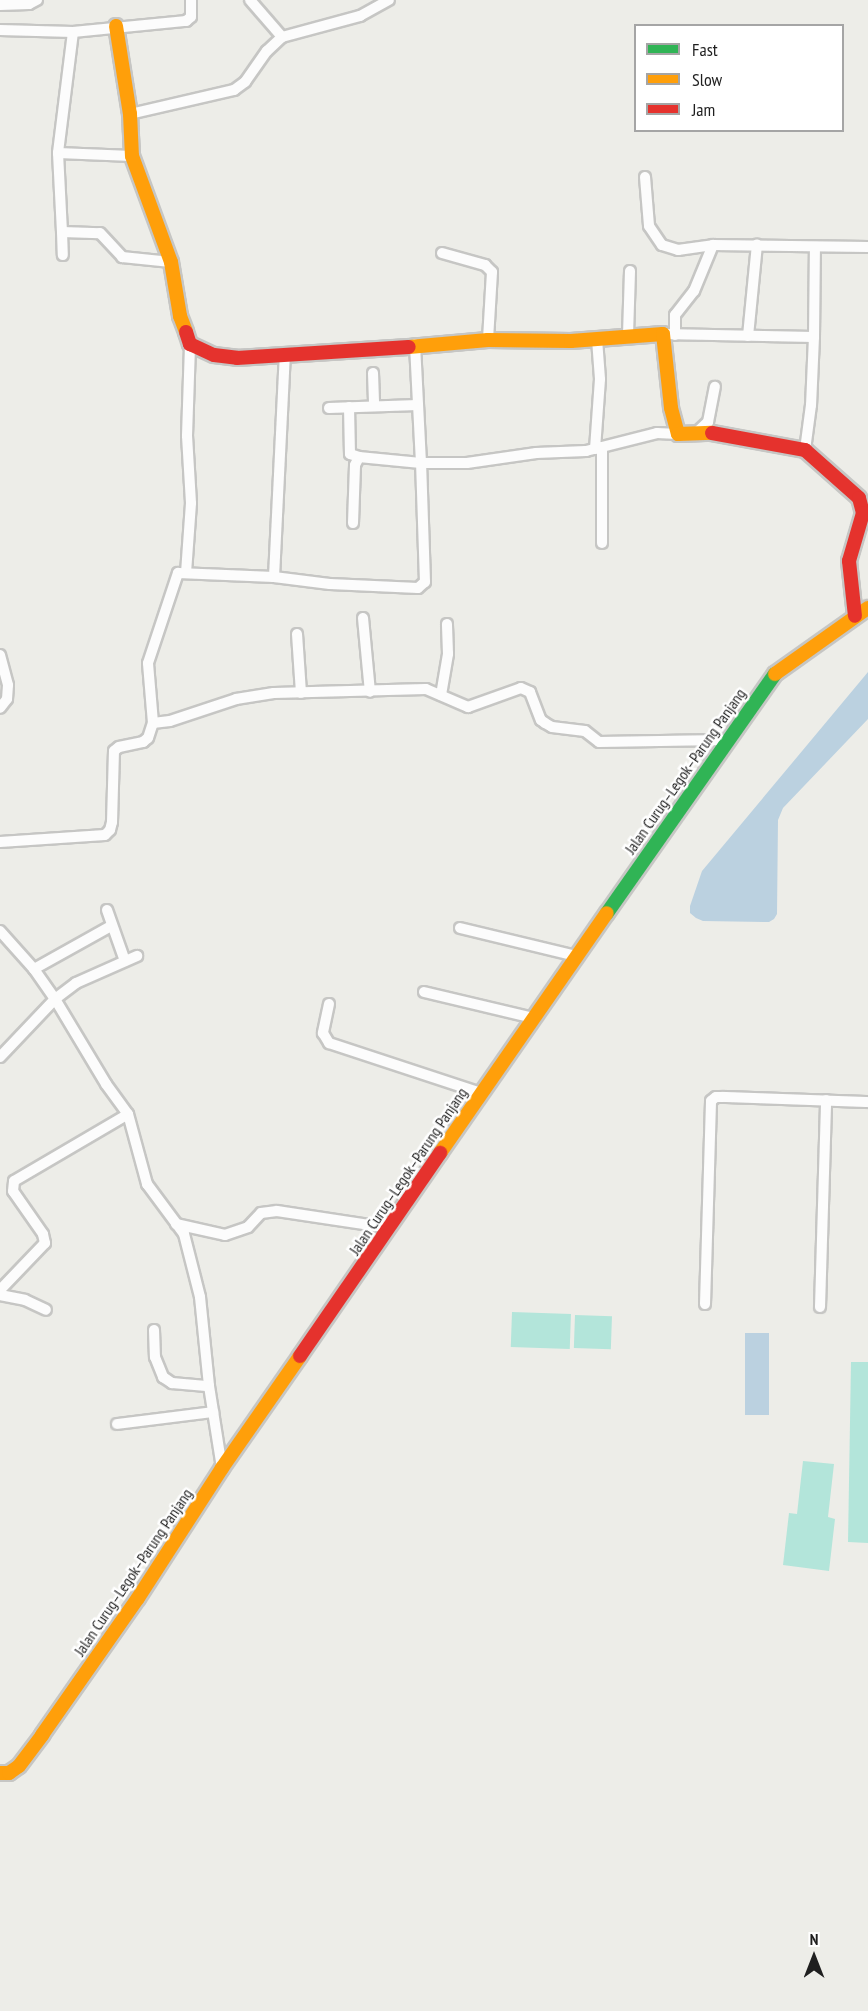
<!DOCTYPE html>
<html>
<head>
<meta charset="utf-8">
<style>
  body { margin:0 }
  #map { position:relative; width:868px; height:2011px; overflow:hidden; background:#edede8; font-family:"PT Sans Narrow",sans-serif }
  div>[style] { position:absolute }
  .pitch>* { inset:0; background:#b3e5da; transform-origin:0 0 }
  .water>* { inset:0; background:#bbd1e0; transform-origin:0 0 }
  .roads { filter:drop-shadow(2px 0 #c6c6c4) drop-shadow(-2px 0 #c6c6c4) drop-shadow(0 2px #c6c6c4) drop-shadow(0 -2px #c6c6c4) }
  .street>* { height:10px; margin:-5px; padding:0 5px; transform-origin:5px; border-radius:5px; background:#fcfcfc }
  .fast>* { height:14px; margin:-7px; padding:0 7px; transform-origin:7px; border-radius:7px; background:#30b455 }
  .slow>* { height:14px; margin:-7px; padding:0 7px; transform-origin:7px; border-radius:7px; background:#ff9f0a }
  .jam>* { height:14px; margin:-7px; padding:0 7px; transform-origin:7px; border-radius:7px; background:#e5322d }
  span { translate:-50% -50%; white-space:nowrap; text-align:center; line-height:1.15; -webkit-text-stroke:5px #fff; paint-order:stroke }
  .street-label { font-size:16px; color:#1f1f1f }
  .legend { position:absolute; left:634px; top:24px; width:210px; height:108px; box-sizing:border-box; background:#fff; border:2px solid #a5a5a5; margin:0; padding:8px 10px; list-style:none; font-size:18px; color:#1f1f1f }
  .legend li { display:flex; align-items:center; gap:12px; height:30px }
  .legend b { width:30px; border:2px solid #a5a5a5 }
  .north { position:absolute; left:784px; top:1927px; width:60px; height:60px; -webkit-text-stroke:4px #fff; paint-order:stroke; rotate:0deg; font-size:16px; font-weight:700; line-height:24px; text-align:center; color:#1f1f1f }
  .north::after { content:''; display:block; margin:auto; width:21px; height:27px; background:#1f1f1f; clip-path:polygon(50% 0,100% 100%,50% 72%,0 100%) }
</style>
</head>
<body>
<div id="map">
  <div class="pitch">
    <i style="left:512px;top:1312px;width:59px;height:35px;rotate:2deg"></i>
    <i style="left:575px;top:1315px;width:37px;height:33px;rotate:2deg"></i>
    <i style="clip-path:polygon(851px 1362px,868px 1362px,868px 1543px,848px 1542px)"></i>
    <i style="clip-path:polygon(803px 1461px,834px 1464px,828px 1517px,835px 1519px,829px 1571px,783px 1565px,789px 1513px,797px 1514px)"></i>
  </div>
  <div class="water">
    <i style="clip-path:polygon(868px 672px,868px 719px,783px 808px,778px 820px,777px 914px,774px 919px,769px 922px,703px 921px,696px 918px,690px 913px,690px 906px,702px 871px)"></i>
    <i style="left:745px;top:1333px;width:24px;height:82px"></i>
  </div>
  <div class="roads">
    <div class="street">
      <i style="left:250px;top:0;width:49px;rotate:49.1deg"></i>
      <i style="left:0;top:5px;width:29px;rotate:-2deg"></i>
      <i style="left:29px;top:4px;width:9px;rotate:-27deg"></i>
      <i style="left:0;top:30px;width:73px;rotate:1.6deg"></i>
      <i style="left:73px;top:32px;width:114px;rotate:-5.6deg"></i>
      <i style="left:186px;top:21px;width:6px;rotate:-39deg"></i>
      <i style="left:191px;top:17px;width:17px;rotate:-90deg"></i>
      <i style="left:73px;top:32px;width:122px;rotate:97.1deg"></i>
      <i style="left:58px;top:153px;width:79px;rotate:87.1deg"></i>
      <i style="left:62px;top:232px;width:38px;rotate:2deg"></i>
      <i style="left:100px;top:233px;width:33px;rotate:47deg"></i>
      <i style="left:122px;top:257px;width:49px;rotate:5.8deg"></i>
      <i style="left:130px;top:114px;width:107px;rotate:-13deg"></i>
      <i style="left:234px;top:90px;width:14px;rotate:-36deg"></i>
      <i style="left:245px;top:82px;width:38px;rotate:-55deg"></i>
      <i style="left:267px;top:51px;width:21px;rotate:-43deg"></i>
      <i style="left:282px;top:37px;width:81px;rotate:-15.1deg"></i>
      <i style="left:360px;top:16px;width:33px;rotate:-29deg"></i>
      <i style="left:58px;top:153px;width:74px;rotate:2.3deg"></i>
      <i style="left:645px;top:177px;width:49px;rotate:85.3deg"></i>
      <i style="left:649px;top:226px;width:23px;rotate:56deg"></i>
      <i style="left:662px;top:245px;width:17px;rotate:17deg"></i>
      <i style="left:678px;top:250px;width:35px;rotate:-8deg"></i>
      <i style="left:62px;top:232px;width:23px;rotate:88deg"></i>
      <i style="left:442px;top:253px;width:45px;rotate:15.6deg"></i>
      <i style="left:485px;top:265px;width:10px;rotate:45deg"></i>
      <i style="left:492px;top:272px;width:68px;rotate:93.4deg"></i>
      <i style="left:663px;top:334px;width:151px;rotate:1.1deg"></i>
      <i style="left:814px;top:337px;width:68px;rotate:92.5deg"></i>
      <i style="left:811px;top:405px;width:45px;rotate:97.6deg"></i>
      <i style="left:628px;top:335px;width:64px;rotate:-88.2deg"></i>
      <i style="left:675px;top:335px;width:20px;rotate:-90deg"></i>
      <i style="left:675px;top:315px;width:31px;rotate:-52deg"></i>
      <i style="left:694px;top:291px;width:50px;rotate:-67.6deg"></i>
      <i style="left:713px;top:245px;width:155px;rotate:0.7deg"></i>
      <i style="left:748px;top:336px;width:92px;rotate:-84.4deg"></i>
      <i style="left:814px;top:337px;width:90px;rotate:-89.4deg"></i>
      <i style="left:373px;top:373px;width:33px;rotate:88deg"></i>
      <i style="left:349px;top:407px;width:47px;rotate:88.8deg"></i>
      <i style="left:350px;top:454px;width:9px;rotate:18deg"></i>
      <i style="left:329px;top:408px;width:89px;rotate:-1.9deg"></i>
      <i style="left:695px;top:434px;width:18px;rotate:-43deg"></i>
      <i style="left:708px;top:422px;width:36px;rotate:-79deg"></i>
      <i style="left:602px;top:447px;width:96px;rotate:90deg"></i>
      <i style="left:595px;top:449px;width:70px;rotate:-85.9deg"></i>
      <i style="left:600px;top:379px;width:40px;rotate:-94.3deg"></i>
      <i style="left:353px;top:523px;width:58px;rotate:-88deg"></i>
      <i style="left:355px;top:465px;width:9px;rotate:-63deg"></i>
      <i style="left:359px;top:457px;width:62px;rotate:5.5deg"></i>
      <i style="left:421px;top:463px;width:119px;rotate:-92.9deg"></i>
      <i style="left:186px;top:573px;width:70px;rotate:-85.9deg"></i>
      <i style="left:191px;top:503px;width:67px;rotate:-93.4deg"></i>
      <i style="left:187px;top:436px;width:92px;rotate:-88.1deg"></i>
      <i style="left:274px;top:577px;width:221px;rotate:-87.2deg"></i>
      <i style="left:363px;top:618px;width:74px;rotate:84.6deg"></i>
      <i style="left:297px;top:634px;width:59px;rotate:86.1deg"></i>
      <i style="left:0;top:655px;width:31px;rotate:75deg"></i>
      <i style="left:8px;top:685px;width:14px;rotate:94deg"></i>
      <i style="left:7px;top:699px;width:11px;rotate:128deg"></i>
      <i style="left:441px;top:695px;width:42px;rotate:-80.3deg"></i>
      <i style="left:448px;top:654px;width:30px;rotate:-92deg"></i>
      <i style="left:153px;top:723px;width:60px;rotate:-94.8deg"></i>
      <i style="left:148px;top:663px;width:95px;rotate:-71.6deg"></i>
      <i style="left:178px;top:573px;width:96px;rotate:2.4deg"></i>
      <i style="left:274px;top:577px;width:56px;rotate:7.1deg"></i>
      <i style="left:330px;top:584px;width:88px;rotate:2.6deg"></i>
      <i style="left:418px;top:588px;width:9px;rotate:-41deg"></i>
      <i style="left:425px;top:582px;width:119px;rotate:-91.9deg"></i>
      <i style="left:421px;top:463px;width:46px"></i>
      <i style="left:467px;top:463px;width:70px;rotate:-8.2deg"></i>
      <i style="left:536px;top:453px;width:50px;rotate:-2.3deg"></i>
      <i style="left:586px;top:451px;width:73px;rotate:-14.2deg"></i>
      <i style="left:657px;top:433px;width:21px;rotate:3deg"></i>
      <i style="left:0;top:842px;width:105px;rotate:-3.8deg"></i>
      <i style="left:105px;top:835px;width:7px;rotate:-45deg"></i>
      <i style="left:110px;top:830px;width:8px;rotate:-76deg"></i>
      <i style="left:112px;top:822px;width:71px;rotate:-88.4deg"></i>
      <i style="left:114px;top:751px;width:6px;rotate:-39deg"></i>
      <i style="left:119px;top:747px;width:25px;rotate:-12deg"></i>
      <i style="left:143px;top:742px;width:6px;rotate:-39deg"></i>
      <i style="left:148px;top:738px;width:16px;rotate:-72deg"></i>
      <i style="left:153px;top:723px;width:17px;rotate:-7deg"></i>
      <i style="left:170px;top:721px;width:70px;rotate:-18.4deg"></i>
      <i style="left:236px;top:699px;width:38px;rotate:-9deg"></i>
      <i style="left:274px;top:693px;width:152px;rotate:-1.5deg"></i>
      <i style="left:426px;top:689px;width:46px;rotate:23.2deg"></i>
      <i style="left:468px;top:707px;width:56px;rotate:-19.7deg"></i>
      <i style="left:521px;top:688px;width:10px;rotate:24deg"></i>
      <i style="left:530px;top:692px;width:30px;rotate:69deg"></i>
      <i style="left:541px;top:720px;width:5px;rotate:37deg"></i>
      <i style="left:545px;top:723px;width:8px;rotate:30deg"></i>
      <i style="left:552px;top:727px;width:33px;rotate:7deg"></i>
      <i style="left:585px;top:731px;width:18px;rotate:38deg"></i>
      <i style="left:599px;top:742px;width:126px;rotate:-0.9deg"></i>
      <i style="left:107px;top:910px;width:54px;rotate:70.6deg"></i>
      <i style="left:460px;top:928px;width:119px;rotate:13.6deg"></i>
      <i style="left:0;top:931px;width:51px;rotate:48.2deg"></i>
      <i style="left:34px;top:969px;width:37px;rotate:55deg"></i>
      <i style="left:55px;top:999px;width:99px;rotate:59deg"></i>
      <i style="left:106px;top:1084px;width:37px;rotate:54deg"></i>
      <i style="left:128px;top:1114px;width:73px;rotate:74.8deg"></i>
      <i style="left:147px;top:1184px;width:62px;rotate:53.5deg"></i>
      <i style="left:184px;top:1234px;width:65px;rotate:75.7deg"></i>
      <i style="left:200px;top:1297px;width:89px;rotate:84.2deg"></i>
      <i style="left:209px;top:1386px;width:83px;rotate:81deg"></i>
      <i style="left:34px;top:969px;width:88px;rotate:-29.2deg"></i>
      <i style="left:424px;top:992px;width:112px;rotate:13.4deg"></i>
      <i style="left:329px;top:1004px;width:30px;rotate:102deg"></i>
      <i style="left:323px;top:1033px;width:12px;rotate:59deg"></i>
      <i style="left:329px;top:1043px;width:160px;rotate:18.2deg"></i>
      <i style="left:0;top:1057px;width:80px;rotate:-46.5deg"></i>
      <i style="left:55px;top:999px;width:26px;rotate:-37deg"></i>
      <i style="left:76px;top:983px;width:67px;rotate:-23.9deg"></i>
      <i style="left:176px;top:1224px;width:50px;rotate:12.7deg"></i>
      <i style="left:225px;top:1235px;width:24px;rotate:-19deg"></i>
      <i style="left:248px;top:1227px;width:19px;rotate:-47deg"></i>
      <i style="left:261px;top:1213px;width:16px;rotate:-7deg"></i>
      <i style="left:277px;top:1211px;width:113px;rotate:8.6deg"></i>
      <i style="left:0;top:1290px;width:65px;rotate:-46.2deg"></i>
      <i style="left:45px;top:1243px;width:9px;rotate:-103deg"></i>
      <i style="left:43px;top:1234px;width:52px;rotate:-124.9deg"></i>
      <i style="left:13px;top:1191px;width:10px;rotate:-84deg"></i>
      <i style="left:14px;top:1181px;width:132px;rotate:-30.4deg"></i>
      <i style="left:0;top:1295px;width:25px;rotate:11deg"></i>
      <i style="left:25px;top:1300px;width:23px;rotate:25deg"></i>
      <i style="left:705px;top:1304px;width:203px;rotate:-88.3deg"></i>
      <i style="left:711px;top:1101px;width:6px;rotate:-39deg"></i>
      <i style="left:716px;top:1097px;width:8px"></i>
      <i style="left:724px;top:1097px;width:144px;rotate:2deg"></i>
      <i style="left:820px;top:1307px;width:207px;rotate:-88.3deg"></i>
      <i style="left:154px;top:1330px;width:27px;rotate:88deg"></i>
      <i style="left:155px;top:1357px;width:22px;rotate:68deg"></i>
      <i style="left:163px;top:1377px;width:11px;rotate:34deg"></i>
      <i style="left:172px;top:1383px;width:37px;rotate:5deg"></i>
      <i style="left:117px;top:1424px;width:97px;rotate:-7.1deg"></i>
    </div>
    <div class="fast">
      <i style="left:607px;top:913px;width:292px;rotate:-54.9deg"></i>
    </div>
    <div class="slow">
      <i style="left:116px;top:26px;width:89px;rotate:81deg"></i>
      <i style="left:130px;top:114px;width:42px;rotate:87.3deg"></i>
      <i style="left:132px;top:156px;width:113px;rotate:69.8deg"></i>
      <i style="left:171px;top:262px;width:55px;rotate:80.5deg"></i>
      <i style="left:180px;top:316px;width:17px;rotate:69deg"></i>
      <i style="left:409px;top:347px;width:79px;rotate:-5.1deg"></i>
      <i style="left:488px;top:340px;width:83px;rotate:0.7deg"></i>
      <i style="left:571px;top:341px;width:92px;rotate:-4.4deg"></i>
      <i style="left:663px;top:334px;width:74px;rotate:83.8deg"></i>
      <i style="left:671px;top:408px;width:27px;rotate:75deg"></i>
      <i style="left:678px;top:434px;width:34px;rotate:-2deg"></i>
      <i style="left:775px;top:674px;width:114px;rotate:-35.4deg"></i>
      <i style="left:440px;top:1153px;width:292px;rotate:-55.2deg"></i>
      <i style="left:0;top:1773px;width:9px"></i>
      <i style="left:9px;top:1773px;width:12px;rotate:-35deg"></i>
      <i style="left:19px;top:1766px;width:39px;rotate:-53deg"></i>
      <i style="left:42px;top:1735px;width:167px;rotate:-55deg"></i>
      <i style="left:138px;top:1598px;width:155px;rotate:-57.1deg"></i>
      <i style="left:222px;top:1468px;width:136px;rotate:-55.1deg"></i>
    </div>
    <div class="jam">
      <i style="left:186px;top:332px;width:13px;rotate:72deg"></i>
      <i style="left:190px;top:344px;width:26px;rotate:25deg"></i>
      <i style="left:214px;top:355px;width:23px;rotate:7deg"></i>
      <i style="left:237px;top:358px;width:172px;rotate:-3.7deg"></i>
      <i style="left:712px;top:433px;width:95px;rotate:10.4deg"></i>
      <i style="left:805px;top:450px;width:72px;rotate:41.6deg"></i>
      <i style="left:859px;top:498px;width:16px;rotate:75deg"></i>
      <i style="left:863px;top:513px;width:50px;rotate:106.3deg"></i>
      <i style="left:849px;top:561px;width:55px;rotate:83.8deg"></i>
      <i style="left:300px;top:1356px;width:247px;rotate:-55.4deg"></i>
    </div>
  </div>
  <div class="street-label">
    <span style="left:685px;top:771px;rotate:-55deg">Jalan Curug–Legok–Parung Panjang</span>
    <span style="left:408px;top:1171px;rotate:-56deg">Jalan Curug–Legok–Parung Panjang</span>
    <span style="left:133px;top:1572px;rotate:-56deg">Jalan Curug–Legok–Parung Panjang</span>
  </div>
  <ul class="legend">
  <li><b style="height:8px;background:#30b455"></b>Fast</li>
  <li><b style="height:8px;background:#ff9f0a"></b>Slow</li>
  <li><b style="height:8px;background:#e5322d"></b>Jam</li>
  </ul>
  <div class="north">N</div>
</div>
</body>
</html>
